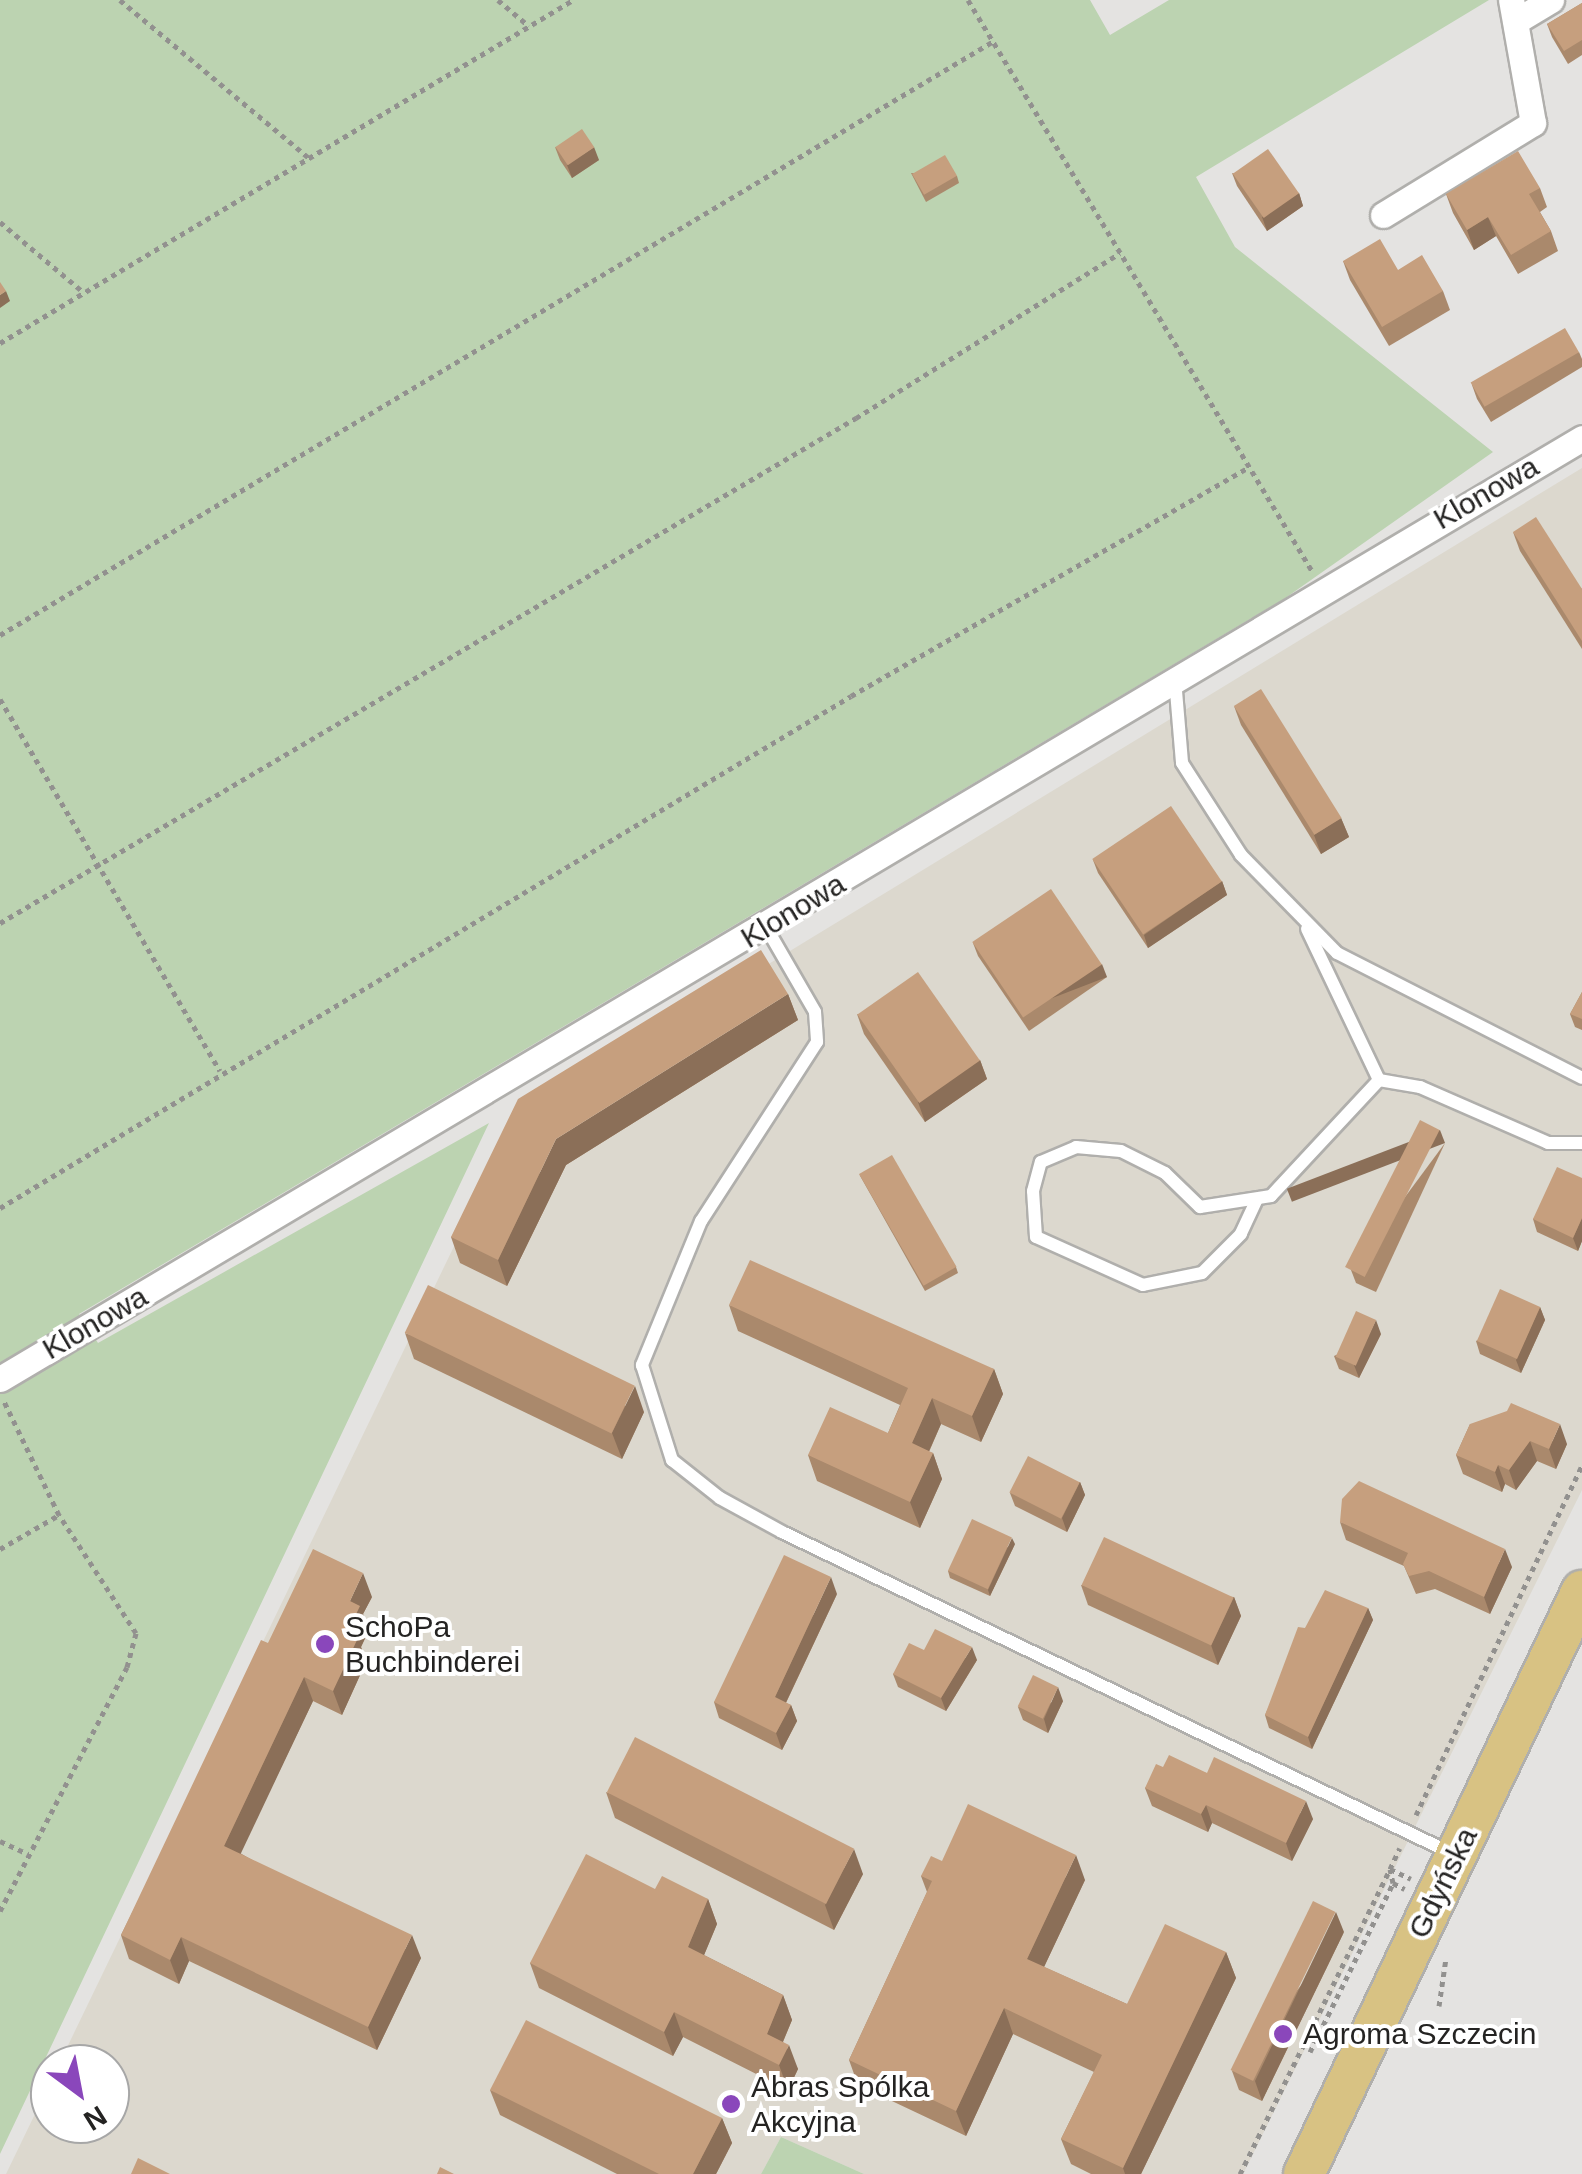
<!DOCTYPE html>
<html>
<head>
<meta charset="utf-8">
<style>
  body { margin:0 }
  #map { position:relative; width:1582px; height:2174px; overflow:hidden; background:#e4e3e1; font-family:Helvetica,sans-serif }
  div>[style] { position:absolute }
  .built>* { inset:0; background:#dcd8ce }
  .green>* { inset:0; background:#bcd3b1 }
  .path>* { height:5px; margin-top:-2.5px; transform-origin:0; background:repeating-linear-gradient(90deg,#92918f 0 5px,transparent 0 10px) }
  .roads { filter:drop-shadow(2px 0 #b0afac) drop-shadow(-2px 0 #b0afac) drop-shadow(0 2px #b0afac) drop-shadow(0 -2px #b0afac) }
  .service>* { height:12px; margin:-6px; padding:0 6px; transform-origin:6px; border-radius:6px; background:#fff }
  .minor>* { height:25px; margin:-12.5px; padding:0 12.5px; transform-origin:12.5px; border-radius:12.5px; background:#fff }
  .primary>* { height:40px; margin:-20px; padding:0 20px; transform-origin:20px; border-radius:20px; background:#d8c283 }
  .wall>* { inset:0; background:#aa896c }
  .shaded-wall>* { inset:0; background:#8b6f58; transform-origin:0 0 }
  .building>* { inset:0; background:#c69f7e; transform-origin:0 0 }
  .dots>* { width:28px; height:28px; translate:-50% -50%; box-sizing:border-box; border:5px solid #fff; border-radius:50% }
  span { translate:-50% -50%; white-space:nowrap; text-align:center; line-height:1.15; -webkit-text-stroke:8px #fff; paint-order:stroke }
  .street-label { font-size:30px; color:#242322 }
  .poi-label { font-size:30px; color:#242322 }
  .left { translate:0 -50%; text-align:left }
  .north { position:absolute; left:30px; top:2044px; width:100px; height:100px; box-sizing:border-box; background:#fff; border:2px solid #a7a7a7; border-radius:50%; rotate:148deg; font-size:28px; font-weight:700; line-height:40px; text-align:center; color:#242322 }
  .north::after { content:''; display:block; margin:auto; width:35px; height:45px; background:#8a47bb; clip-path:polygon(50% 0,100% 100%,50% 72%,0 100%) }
</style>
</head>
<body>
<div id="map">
  <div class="built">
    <i style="clip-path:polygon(1582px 468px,1582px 1490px,1243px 2174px,864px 2174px,781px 2137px,761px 2174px,6px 2174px,50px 2083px,50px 2124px,110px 2124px,110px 2064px,59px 2064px,516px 1118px)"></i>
  </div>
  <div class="green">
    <i style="clip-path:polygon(0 0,1090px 0,1110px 35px,1169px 0,1489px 0,1196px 177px,1235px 247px,1493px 452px,1284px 599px,79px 1314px,98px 1343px,489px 1123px,0 2154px)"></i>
    <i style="clip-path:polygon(781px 2137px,864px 2174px,761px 2174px)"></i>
  </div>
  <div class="path">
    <i style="left:120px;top:0;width:245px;rotate:39.9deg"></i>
    <i style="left:498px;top:0;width:40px;rotate:40deg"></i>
    <i style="left:968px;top:0;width:667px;rotate:58.93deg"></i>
    <i style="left:0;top:222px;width:109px;rotate:40.1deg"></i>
    <i style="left:0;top:343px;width:668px;rotate:-30.9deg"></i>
    <i style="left:0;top:635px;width:1156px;rotate:-30.87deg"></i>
    <i style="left:0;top:699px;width:432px;rotate:59.4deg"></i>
    <i style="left:0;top:923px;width:994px;rotate:-30.54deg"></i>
    <i style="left:856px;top:418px;width:311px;rotate:-32deg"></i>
    <i style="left:0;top:1208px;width:993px;rotate:-31.03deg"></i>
    <i style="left:851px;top:696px;width:458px;rotate:-29.9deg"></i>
    <i style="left:0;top:1549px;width:68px;rotate:-30deg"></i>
    <i style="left:1416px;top:1815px;width:386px;rotate:-64.6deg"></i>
    <i style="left:0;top:1841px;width:31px;rotate:25deg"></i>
    <i style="left:1393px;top:1883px;width:14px;rotate:-102deg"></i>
    <i style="left:1390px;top:1869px;width:23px;rotate:-65deg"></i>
    <i style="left:0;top:1911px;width:275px;rotate:-62.5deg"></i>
    <i style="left:127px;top:1667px;width:35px;rotate:-75deg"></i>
    <i style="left:136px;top:1633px;width:141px;rotate:-123.1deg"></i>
    <i style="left:59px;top:1515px;width:127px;rotate:-115.8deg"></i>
    <i style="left:1439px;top:2006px;width:49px;rotate:-81.7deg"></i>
    <i style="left:1310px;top:2052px;width:188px;rotate:-63.8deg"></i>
    <i style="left:1393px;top:1883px;width:13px;rotate:27deg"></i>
    <i style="left:1240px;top:2174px;width:340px;rotate:-63.8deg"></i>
    <i style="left:1390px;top:1869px;width:23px;rotate:25deg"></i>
  </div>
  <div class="roads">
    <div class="service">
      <i style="left:1175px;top:679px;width:84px;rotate:85.2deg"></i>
      <i style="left:1182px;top:763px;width:109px;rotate:57.3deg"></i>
      <i style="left:1241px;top:855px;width:137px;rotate:45.6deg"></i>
      <i style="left:1337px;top:953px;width:275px;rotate:27deg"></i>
      <i style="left:766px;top:927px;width:98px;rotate:60deg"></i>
      <i style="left:815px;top:1012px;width:30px;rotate:86deg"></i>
      <i style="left:817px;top:1042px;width:213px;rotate:122.9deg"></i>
      <i style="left:701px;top:1221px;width:156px;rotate:112.3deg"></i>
      <i style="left:642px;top:1365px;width:100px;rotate:72.5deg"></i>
      <i style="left:672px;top:1460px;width:61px;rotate:38.4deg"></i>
      <i style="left:720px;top:1498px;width:71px;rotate:28.7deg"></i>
      <i style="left:782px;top:1532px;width:740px;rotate:25.63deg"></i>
      <i style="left:1307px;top:929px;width:167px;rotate:64.5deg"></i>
      <i style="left:1379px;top:1080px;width:42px;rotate:9.7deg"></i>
      <i style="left:1420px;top:1087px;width:140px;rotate:23.6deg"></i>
      <i style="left:1548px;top:1143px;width:34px"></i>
      <i style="left:1257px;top:1199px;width:38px;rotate:115deg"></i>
      <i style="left:1241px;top:1234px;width:55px;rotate:135deg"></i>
      <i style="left:1202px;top:1273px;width:60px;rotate:168.5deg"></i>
      <i style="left:1143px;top:1285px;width:117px;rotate:-155.8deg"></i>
      <i style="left:1036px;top:1237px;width:46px;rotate:-93.7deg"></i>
      <i style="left:1033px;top:1191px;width:30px;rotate:-75deg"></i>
      <i style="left:1041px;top:1162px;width:38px;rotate:-23deg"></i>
      <i style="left:1076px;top:1147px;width:45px;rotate:5.1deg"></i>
      <i style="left:1121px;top:1151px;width:49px;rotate:26.6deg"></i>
      <i style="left:1165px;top:1173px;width:49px;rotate:44.2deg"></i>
      <i style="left:1200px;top:1207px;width:72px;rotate:-8.8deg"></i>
      <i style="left:1271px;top:1196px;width:158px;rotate:-47deg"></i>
    </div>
    <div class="minor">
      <i style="left:1516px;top:21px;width:41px;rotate:-31deg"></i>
      <i style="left:1383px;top:215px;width:176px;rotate:-31.5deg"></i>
      <i style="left:1533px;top:123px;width:125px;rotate:-100.1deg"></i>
      <i style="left:0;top:1379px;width:1841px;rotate:-30.74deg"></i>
    </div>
    <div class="primary">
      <i style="left:1304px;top:2174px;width:646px;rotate:-64.51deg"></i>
    </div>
  </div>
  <div class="wall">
    <i style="clip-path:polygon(1582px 3px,1582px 55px,1568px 64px,1552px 37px,1547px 24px)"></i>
    <i style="clip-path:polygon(555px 147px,599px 160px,572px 178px,560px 160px)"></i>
    <i style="clip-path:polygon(911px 173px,957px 176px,959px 183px,926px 202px)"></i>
    <i style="clip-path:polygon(1232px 173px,1299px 193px,1303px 206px,1267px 231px,1237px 186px)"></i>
    <i style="clip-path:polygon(1540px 188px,1547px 207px,1540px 212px,1551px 231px,1558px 251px,1518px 274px,1496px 236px,1474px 250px,1453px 213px,1446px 194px)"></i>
    <i style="clip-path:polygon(1343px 261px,1398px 270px,1443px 291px,1450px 310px,1389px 346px,1350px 280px)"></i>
    <i style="clip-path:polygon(1579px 352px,1582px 359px,1582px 367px,1491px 422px,1477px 399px,1472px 385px)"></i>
    <i style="clip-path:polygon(1513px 532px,1582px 589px,1582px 649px,1520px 551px)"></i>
    <i style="clip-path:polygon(1234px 706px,1341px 818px,1349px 837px,1321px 854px,1241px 725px)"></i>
    <i style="clip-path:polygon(1093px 860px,1222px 881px,1227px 895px,1148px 948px,1098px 873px)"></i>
    <i style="clip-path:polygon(973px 943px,1107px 977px,1029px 1031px,978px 956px)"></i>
    <i style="clip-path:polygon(1582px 992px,1582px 1030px,1575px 1027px,1570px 1014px)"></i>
    <i style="clip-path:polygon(788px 994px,798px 1020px,566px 1165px,507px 1286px,460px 1263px,451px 1237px)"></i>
    <i style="clip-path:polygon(857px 1014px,980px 1060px,987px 1079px,925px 1122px,864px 1034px)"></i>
    <i style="clip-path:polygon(1445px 1143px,1376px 1292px,1356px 1283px,1351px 1270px)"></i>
    <i style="clip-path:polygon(859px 1174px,956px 1267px,958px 1273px,925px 1291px)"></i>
    <i style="clip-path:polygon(1582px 1178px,1582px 1241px,1578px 1251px,1537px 1232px,1533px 1219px)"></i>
    <i style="clip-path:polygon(729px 1305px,994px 1369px,1003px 1394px,981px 1442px,941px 1424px,929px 1452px,933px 1453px,942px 1479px,920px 1528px,817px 1481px,808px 1455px,888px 1433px,900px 1405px,738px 1331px)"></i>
    <i style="clip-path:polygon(1540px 1307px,1545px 1320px,1521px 1373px,1480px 1354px,1476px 1341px)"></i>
    <i style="clip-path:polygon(405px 1333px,644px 1412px,622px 1459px,414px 1359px)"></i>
    <i style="clip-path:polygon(1381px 1334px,1359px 1378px,1339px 1369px,1334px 1356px)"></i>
    <i style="clip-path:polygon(1470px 1424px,1567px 1444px,1556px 1469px,1537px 1461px,1516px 1490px,1505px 1484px,1502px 1492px,1463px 1474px,1456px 1455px)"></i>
    <i style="clip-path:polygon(1080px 1482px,1085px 1495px,1067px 1532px,1015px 1506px,1010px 1493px)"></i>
    <i style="clip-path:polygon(1340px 1522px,1512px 1567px,1490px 1614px,1435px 1589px,1416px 1594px,1404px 1566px,1346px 1540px)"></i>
    <i style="clip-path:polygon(1015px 1544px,990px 1596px,950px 1578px,948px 1571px)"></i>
    <i style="clip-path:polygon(1081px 1585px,1234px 1597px,1241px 1616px,1218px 1665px,1088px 1605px)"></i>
    <i style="clip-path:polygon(837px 1594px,786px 1703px,791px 1705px,797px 1721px,782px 1750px,719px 1718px,714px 1702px)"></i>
    <i style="clip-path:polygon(372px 1597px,363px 1614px,369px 1630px,361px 1647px,366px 1662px,342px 1715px,313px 1701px,240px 1853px,421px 1958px,377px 2050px,189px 1961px,179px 1984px,129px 1959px,121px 1935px,268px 1643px)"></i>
    <i style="clip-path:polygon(1368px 1608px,1373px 1620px,1312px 1749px,1269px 1728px,1265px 1715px,1305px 1628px)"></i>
    <i style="clip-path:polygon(924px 1650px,977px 1660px,946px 1711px,898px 1687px,893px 1674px)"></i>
    <i style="clip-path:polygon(1063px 1701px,1048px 1733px,1023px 1720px,1018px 1707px)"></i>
    <i style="clip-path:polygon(1163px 1767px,1207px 1773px,1313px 1819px,1292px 1861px,1212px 1823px,1208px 1832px,1152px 1806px,1145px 1788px)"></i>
    <i style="clip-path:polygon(606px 1792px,863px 1874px,834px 1930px,615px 1818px)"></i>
    <i style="clip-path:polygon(942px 1861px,1085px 1880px,1044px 1967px,1127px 2004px,1226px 1952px,1236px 1978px,1141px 2174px,1091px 2174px,1071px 2164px,1061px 2139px,1094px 2072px,1013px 2034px,966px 2136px,858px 2085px,849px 2060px,927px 1892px,921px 1876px)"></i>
    <i style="clip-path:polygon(655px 1889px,708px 1899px,717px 1924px,704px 1955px,783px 1995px,792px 2020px,783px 2042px,798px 2069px,788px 2090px,683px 2037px,673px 2056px,539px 1988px,530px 1963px)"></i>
    <i style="clip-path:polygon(1344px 1932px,1262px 2101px,1239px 2090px,1232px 2071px)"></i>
    <i style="clip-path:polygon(490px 2090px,722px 2118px,732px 2143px,716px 2174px,617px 2174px,500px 2115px)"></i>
  </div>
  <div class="shaded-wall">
    <i style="clip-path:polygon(594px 147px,599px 160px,572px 178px,567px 165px)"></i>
    <i style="clip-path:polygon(1299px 193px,1303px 206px,1267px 231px,1262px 217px)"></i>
    <i style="clip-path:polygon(1488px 217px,1496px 236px,1474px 250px,1467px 230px)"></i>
    <i style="clip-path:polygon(6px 291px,10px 301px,0 308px,0 295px)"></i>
    <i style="clip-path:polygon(1341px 818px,1349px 837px,1321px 854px,1314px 835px)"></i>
    <i style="clip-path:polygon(1222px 881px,1227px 895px,1148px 948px,1144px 935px)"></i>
    <i style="left:1102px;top:964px;width:14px;height:94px;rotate:69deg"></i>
    <i style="clip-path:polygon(788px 994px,798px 1020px,566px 1165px,507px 1286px,498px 1260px,556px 1139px)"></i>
    <i style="clip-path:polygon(980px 1060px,987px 1079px,925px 1122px,918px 1102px)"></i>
    <i style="left:1440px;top:1130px;width:14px;height:164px;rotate:69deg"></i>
    <i style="clip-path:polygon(1582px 1218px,1582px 1241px,1578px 1251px,1573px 1238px)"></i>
    <i style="clip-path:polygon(1540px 1307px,1545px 1320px,1521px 1373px,1516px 1360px)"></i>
    <i style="clip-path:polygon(1376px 1320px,1381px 1334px,1359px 1378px,1354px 1365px)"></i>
    <i style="clip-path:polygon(994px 1369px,1003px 1394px,981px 1442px,972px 1416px)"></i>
    <i style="clip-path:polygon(635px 1386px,644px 1412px,622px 1459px,612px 1433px)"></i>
    <i style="clip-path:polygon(932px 1398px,941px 1424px,921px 1469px,912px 1443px)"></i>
    <i style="clip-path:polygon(1560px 1424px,1567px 1444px,1556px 1469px,1549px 1449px)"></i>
    <i style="clip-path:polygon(1530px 1441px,1537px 1461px,1516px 1490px,1509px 1470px)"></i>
    <i style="clip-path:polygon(933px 1453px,942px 1479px,920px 1528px,910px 1502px)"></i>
    <i style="clip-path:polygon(1498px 1465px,1505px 1484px,1502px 1492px,1495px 1472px)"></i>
    <i style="clip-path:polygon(1080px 1482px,1085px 1495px,1067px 1532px,1062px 1518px)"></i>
    <i style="clip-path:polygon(1012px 1538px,1015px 1544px,990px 1596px,988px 1590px)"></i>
    <i style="clip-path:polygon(1505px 1549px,1512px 1567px,1490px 1614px,1484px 1597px)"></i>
    <i style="clip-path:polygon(363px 1573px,372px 1597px,363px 1614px,369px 1630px,361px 1647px,366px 1662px,342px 1715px,333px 1691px,347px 1633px,350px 1601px)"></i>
    <i style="clip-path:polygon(831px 1577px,837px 1594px,781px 1713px,775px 1697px)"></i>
    <i style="clip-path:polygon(1234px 1597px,1241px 1616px,1218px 1665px,1211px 1645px)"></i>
    <i style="clip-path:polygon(1368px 1608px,1373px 1620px,1312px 1749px,1308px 1737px)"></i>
    <i style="clip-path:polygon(972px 1647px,977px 1660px,946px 1711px,941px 1698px)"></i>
    <i style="clip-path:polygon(304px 1677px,313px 1701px,233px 1870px,224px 1846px)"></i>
    <i style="clip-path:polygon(1058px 1687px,1063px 1701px,1048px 1733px,1044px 1719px)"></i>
    <i style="clip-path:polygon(791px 1705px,797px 1721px,782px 1750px,776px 1733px)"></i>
    <i style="clip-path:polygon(1306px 1801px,1313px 1819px,1292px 1861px,1286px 1843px)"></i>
    <i style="clip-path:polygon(1206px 1805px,1212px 1823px,1208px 1832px,1201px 1814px)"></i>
    <i style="clip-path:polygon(854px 1849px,863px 1874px,834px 1930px,825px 1905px)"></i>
    <i style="clip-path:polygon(1076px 1855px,1085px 1880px,1036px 1984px,1027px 1959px)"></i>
    <i style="clip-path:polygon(708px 1899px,717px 1924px,697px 1972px,688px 1947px)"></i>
    <i style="clip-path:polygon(1336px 1912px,1344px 1932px,1262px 2101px,1255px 2081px)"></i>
    <i style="clip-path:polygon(412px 1935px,421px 1958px,377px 2050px,368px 2027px)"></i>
    <i style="clip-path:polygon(181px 1937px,189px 1961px,179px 1984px,170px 1960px)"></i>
    <i style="clip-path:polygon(1226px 1952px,1236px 1978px,1141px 2174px,1125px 2174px,1123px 2168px)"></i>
    <i style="clip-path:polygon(783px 1995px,792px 2020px,776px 2058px,767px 2034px)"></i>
    <i style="clip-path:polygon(1004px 2008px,1013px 2034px,966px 2136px,956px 2111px)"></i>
    <i style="clip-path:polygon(674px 2012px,683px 2037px,673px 2056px,664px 2032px)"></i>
    <i style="clip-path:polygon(789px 2045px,798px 2069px,788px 2090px,779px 2065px)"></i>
    <i style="clip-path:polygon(722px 2118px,732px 2143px,716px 2174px,693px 2174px)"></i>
  </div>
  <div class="building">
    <i style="clip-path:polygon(1582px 3px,1582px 40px,1564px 51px,1547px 24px)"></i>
    <i style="left:582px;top:129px;width:22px;height:32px;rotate:56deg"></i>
    <i style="left:1268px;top:149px;width:54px;height:43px;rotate:55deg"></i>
    <i style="clip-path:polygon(1518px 151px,1540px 188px,1529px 194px,1551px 231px,1511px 255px,1488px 217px,1467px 230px,1446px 194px)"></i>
    <i style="left:945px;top:155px;width:24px;height:38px;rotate:60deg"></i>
    <i style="clip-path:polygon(1380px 239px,1398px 270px,1422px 255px,1443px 291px,1382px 327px,1343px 261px)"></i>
    <i style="clip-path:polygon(0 282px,6px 291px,0 295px)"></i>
    <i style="left:1565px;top:328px;width:28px;height:109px;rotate:60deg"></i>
    <i style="clip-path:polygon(1536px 517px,1582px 589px,1582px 641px,1513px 532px)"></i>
    <i style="left:1261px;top:689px;width:152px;height:32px;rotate:58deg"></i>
    <i style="left:1171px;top:806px;width:91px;height:95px;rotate:56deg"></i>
    <i style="left:1051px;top:889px;width:91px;height:95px;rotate:56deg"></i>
    <i style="clip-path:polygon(761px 950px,788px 994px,556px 1139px,498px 1260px,451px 1237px,518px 1099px)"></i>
    <i style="left:918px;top:972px;width:108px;height:74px;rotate:55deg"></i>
    <i style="clip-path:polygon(1582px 992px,1582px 1019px,1570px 1014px)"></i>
    <i style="left:1420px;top:1120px;width:22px;height:165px;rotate:27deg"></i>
    <i style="left:892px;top:1155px;width:129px;height:38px;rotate:60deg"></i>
    <i style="clip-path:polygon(1557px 1167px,1582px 1178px,1582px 1218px,1573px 1238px,1533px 1219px)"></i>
    <i style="clip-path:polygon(750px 1260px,994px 1369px,972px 1416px,932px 1398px,912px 1443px,933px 1453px,910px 1502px,808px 1455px,830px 1407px,888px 1433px,908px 1388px,729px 1305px)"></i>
    <i style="left:428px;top:1285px;width:230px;height:53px;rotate:26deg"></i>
    <i style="left:1500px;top:1289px;width:44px;height:57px;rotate:24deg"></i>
    <i style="left:1356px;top:1311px;width:22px;height:50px;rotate:24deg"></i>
    <i style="clip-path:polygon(1511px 1403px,1560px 1424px,1549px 1449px,1530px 1441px,1509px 1470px,1498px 1465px,1495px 1472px,1456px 1455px,1470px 1424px,1507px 1411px)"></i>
    <i style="left:1028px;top:1456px;width:58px;height:41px;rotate:27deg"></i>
    <i style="clip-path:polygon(1359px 1481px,1505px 1549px,1484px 1597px,1429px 1571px,1409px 1576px,1403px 1564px,1408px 1553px,1340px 1522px,1342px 1499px)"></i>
    <i style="left:972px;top:1519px;width:44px;height:57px;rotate:25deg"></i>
    <i style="left:1104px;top:1537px;width:143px;height:53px;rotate:25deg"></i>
    <i style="clip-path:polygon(313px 1549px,363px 1573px,350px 1601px,360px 1606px,347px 1633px,358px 1638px,333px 1691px,304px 1677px,224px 1846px,412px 1935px,368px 2027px,181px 1937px,170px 1960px,121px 1935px,261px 1640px,268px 1643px)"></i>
    <i style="clip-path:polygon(784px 1555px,831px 1577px,775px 1697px,791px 1705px,776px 1733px,714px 1702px)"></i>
    <i style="clip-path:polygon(1325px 1590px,1368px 1608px,1308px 1737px,1265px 1715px,1298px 1627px,1305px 1628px)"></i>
    <i style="clip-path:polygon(935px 1629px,972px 1647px,941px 1698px,893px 1674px,909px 1643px,924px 1650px)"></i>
    <i style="left:1033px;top:1675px;width:28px;height:35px;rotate:26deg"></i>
    <i style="left:635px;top:1737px;width:246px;height:62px;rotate:27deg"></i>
    <i style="clip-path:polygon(1169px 1755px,1207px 1773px,1214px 1757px,1306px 1801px,1286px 1843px,1206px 1805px,1201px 1814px,1145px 1788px,1156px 1764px,1163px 1767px)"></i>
    <i style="clip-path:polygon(968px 1804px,1076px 1855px,1027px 1959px,1127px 2004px,1165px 1924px,1226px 1952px,1123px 2168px,1061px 2139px,1102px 2055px,1004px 2008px,956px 2111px,849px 2060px,932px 1881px,921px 1876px,931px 1856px,942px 1861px)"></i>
    <i style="clip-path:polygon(586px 1854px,655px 1889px,662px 1876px,708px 1899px,688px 1947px,783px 1995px,767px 2034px,789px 2045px,779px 2065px,674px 2012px,664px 2032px,530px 1963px)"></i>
    <i style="left:1313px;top:1901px;width:25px;height:188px;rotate:26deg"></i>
    <i style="clip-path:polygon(526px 2020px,722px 2118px,693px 2174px,659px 2174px,490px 2090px)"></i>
    <i style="clip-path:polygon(138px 2158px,170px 2174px,131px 2174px)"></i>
    <i style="clip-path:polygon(440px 2167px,454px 2174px,437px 2174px)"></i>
  </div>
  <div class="dots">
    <i style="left:325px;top:1644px;background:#8a47bb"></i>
    <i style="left:1283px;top:2034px;background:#8a47bb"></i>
    <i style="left:731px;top:2104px;background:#8a47bb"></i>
  </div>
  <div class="street-label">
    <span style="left:1486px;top:493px;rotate:-30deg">Klonowa</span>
    <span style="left:793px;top:911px;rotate:-31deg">Klonowa</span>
    <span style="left:95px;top:1323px;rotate:-30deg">Klonowa</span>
    <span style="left:1443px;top:1883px;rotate:-64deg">Gdyńska</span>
  </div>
  <div class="poi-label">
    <span class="left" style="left:345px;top:1644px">SchoPa<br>Buchbinderei</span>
    <span class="left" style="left:1303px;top:2034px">Agroma Szczecin</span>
    <span class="left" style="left:751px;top:2104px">Abras Spólka<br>Akcyjna</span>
  </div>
  <div class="north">N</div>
</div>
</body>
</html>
